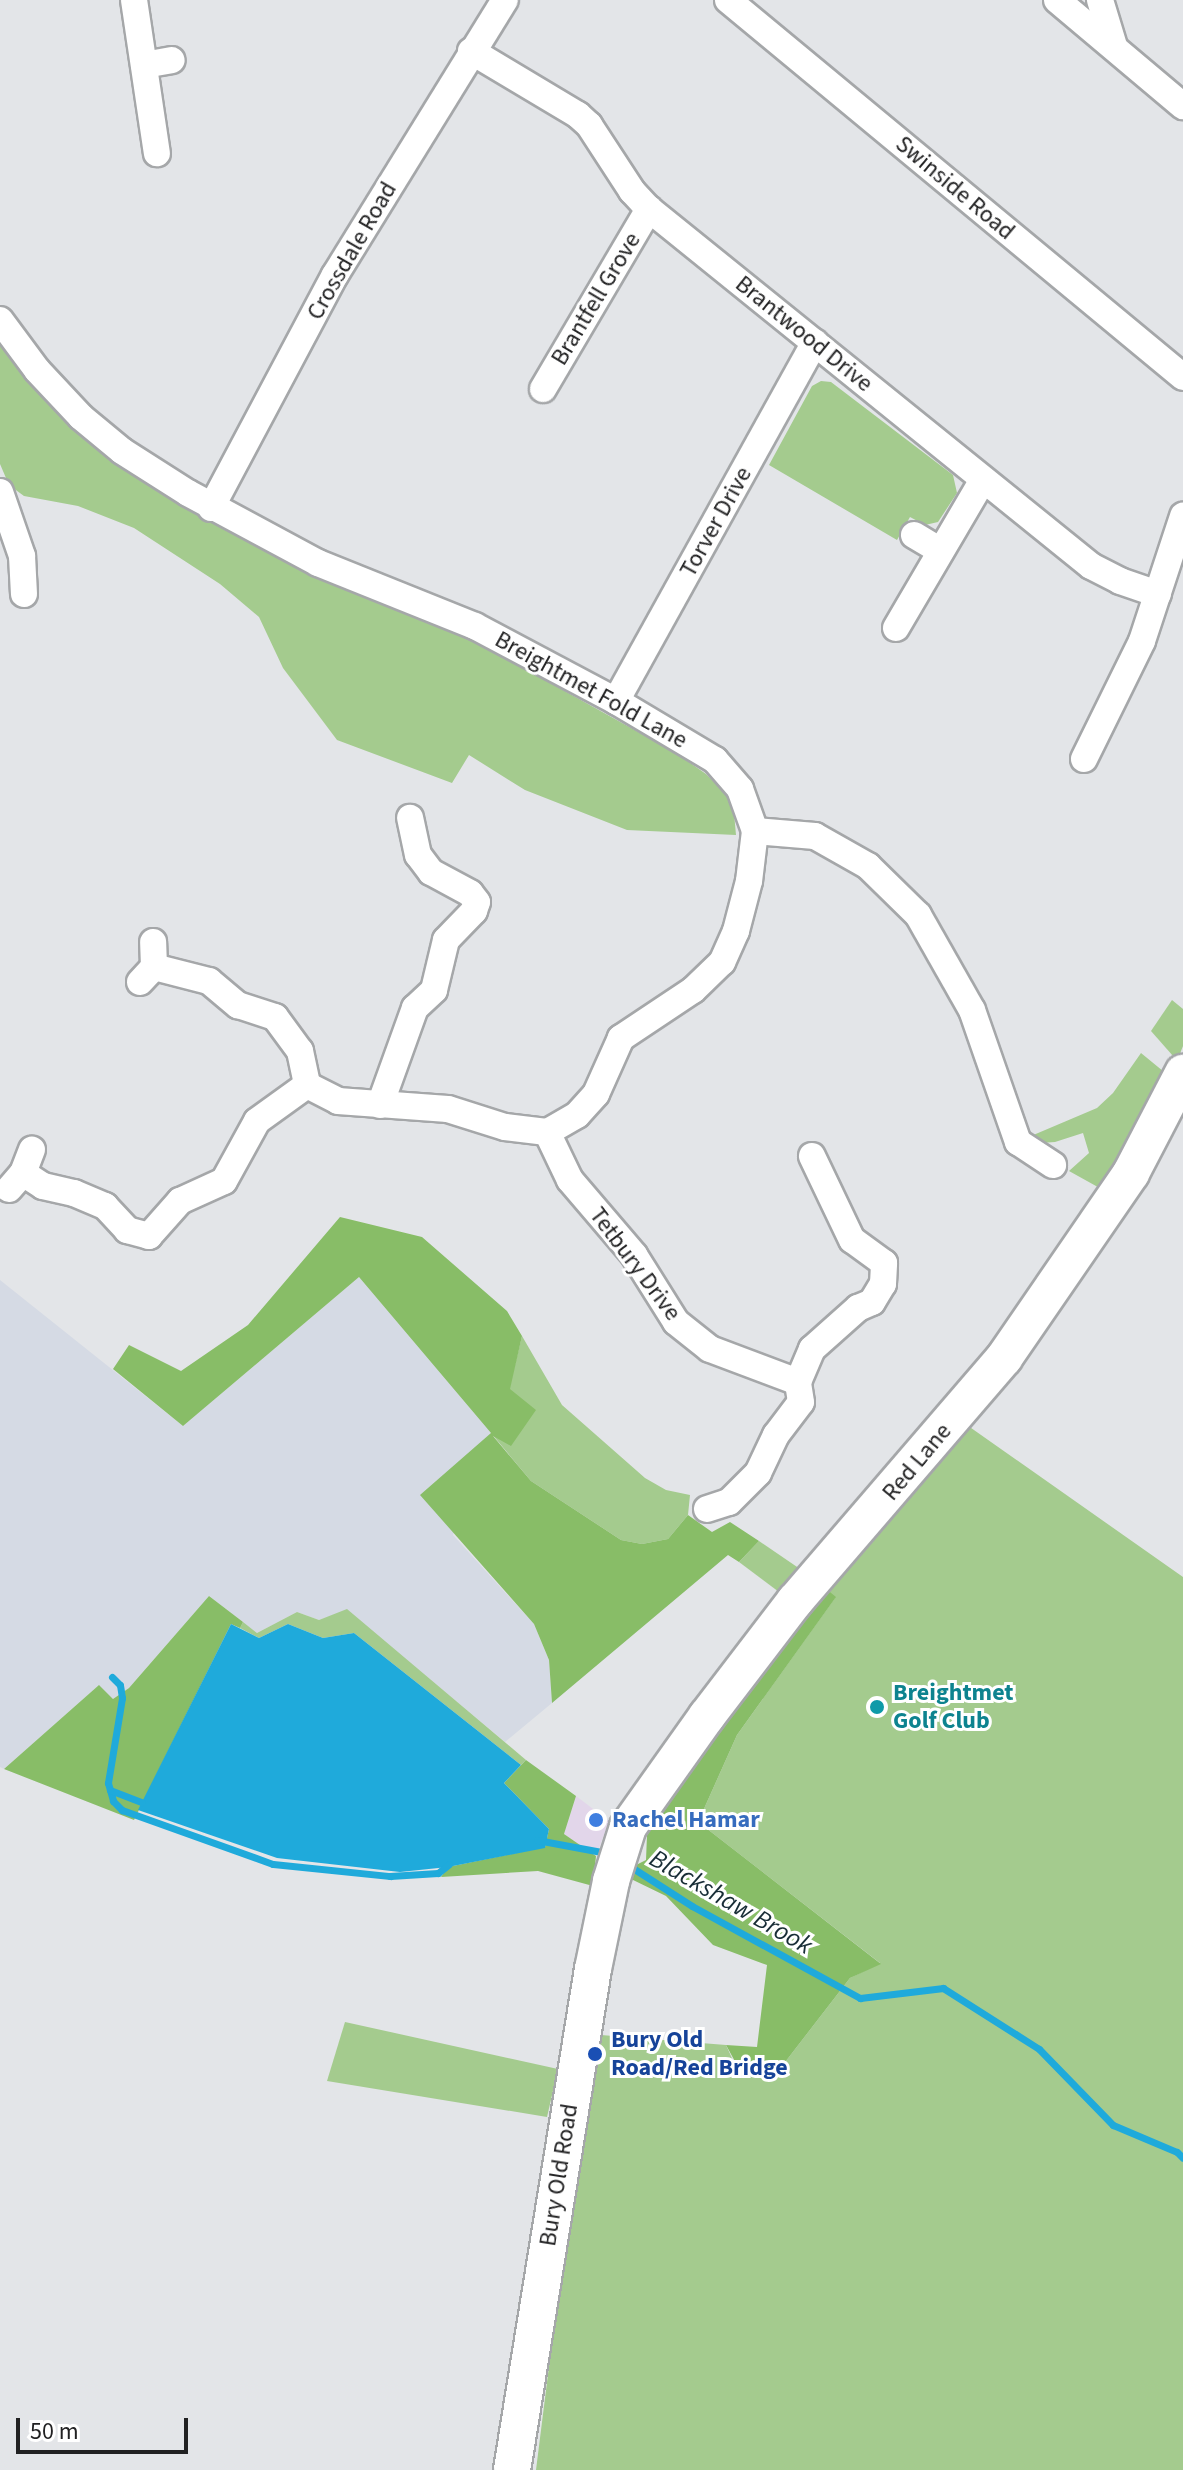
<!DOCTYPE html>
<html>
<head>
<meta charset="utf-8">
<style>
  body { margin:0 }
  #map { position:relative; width:1183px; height:2470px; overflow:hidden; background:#e3e5e8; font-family:"Source Sans 3",sans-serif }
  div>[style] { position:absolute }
  .commercial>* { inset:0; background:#e2d6ea }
  .built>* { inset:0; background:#d5dae4 }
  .green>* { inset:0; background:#a4cb8e }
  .forest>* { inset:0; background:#88bd67 }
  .water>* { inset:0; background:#1faadb }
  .stream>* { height:7px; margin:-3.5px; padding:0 3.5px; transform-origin:3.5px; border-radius:3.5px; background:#1faadb }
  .roads { filter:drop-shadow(2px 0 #a5a7a9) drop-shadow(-2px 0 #a5a7a9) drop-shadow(0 2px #a5a7a9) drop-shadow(0 -2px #a5a7a9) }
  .street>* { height:26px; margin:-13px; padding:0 13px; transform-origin:13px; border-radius:13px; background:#fff }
  .secondary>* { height:36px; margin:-18px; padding:0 18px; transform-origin:18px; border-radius:18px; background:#fff }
  .dots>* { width:22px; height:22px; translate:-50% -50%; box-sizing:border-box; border:4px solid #fff; border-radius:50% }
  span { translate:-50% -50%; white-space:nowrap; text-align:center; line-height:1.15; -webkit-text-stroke:6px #fff; paint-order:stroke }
  .street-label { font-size:24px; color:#212122 }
  .culture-label { font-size:24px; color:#0d838f; font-weight:700 }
  .left { translate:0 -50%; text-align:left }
  .shop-label { font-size:24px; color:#366cbe; font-weight:700 }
  .transit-label { font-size:24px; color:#164399; font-weight:700 }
  .water-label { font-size:26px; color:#182d36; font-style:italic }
  .scale { position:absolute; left:16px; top:2418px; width:172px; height:36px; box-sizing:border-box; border:4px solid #212122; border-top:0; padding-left:10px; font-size:24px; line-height:28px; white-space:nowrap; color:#212122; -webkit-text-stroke:6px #fff; paint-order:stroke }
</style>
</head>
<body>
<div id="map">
  <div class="commercial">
    <i style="clip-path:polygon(576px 1796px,609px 1821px,596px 1856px,564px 1834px)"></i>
  </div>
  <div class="built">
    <i style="clip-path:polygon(359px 1277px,491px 1433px,453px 1535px,534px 1624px,549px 1660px,552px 1703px,505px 1742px,347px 1610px,319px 1620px,297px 1612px,257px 1633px,209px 1596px,129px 1688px,113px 1699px,98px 1686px,4px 1769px,0 1767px,0 1280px,183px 1426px)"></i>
  </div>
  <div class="green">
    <i style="clip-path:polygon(0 344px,78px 433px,122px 469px,305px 572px,444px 624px,676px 753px,706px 774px,727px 795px,734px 813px,736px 835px,627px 830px,525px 790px,469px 755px,452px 783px,337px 740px,283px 668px,259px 617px,220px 584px,134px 528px,78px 506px,24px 496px,9px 485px,0 464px)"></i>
    <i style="clip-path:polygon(821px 381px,831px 382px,953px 475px,957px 493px,938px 522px,925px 525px,910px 517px,897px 540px,769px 465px,812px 386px)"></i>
    <i style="clip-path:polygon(1172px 1000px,1183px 1009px,1183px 1046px,1179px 1056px,1173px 1056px,1151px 1031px)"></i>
    <i style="clip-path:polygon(1141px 1053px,1169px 1076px,1105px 1191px,1069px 1171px,1089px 1153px,1083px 1133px,1055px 1142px,1041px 1143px,1031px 1136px,1097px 1108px,1113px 1093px)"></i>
    <i style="clip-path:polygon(522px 1336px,562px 1405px,645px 1478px,666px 1490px,690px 1495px,688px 1515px,668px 1539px,642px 1544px,621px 1540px,531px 1481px,491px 1433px,509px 1389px)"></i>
    <i style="clip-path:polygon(964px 1423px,1183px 1577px,1183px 2470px,536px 2470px,579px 2127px,601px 2035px,726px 2045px,736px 2067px,779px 2070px,850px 1978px,880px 1963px,706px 1828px,703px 1811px,737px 1735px,835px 1598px,825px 1588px)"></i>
    <i style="clip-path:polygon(759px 1541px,803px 1571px,783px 1595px,739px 1562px)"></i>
    <i style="clip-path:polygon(347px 1609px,526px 1760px,521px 1765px,354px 1633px,323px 1638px,288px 1624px,259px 1638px,240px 1628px,243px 1622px,257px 1633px,297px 1612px,319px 1620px)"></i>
    <i style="clip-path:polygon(345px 2022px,558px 2069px,547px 2117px,327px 2081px)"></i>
  </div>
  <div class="forest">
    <i style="clip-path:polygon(340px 1217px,422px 1237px,507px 1311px,522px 1336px,510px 1389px,536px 1410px,511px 1446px,493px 1436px,531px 1481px,621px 1540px,642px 1544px,668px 1539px,688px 1515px,712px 1532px,730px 1522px,759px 1541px,739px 1562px,728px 1555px,552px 1703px,549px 1660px,534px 1624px,420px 1495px,491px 1433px,359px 1277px,183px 1426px,113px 1369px,129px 1345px,181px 1371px,248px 1325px)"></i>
    <i style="clip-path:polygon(825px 1588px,836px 1597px,737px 1735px,703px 1811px,706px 1828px,881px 1964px,850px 1978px,779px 2070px,738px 2067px,726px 2045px,757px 2047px,767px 1965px,713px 1945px,666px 1896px,631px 1879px,634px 1866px,646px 1860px,647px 1835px,714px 1732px)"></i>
    <i style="clip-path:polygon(209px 1596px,243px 1622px,240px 1628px,231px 1624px,134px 1820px,4px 1769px,99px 1685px,113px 1699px,129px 1688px)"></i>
    <i style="clip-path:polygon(526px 1760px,576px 1796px,564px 1834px,596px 1856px,593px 1886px,538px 1871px,441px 1877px,448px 1867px,545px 1847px,549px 1829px,504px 1783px)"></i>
  </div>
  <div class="water">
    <i style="clip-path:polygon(231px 1624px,259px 1638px,288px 1624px,323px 1638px,354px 1633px,521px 1765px,504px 1783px,549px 1829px,545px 1848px,448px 1867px,400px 1872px,277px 1858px,138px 1810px)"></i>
  </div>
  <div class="stream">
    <i style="left:112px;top:1677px;width:11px;rotate:45deg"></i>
    <i style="left:120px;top:1685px;width:13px;rotate:81deg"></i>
    <i style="left:122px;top:1698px;width:86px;rotate:99.4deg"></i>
    <i style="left:108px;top:1783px;width:19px;rotate:74deg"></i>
    <i style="left:113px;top:1801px;width:13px;rotate:45deg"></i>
    <i style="left:122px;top:1810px;width:160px;rotate:19.7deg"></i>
    <i style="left:273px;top:1864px;width:118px;rotate:5.9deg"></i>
    <i style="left:390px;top:1876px;width:48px;rotate:-3.6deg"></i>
    <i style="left:438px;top:1873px;width:14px;rotate:-39deg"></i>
    <i style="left:110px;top:1790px;width:34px;rotate:21deg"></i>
    <i style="left:537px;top:1840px;width:71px;rotate:10.5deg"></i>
    <i style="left:628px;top:1865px;width:76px;rotate:32.6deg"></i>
    <i style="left:692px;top:1906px;width:192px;rotate:28.7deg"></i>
    <i style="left:860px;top:1998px;width:84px;rotate:-6.9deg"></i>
    <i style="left:943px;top:1988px;width:114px;rotate:32.4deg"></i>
    <i style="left:1039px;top:2049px;width:106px;rotate:45.8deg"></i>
    <i style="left:1113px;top:2125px;width:69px;rotate:22.9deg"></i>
    <i style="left:1177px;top:2152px;width:8px;rotate:45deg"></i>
  </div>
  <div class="roads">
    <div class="street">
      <i style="left:134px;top:0;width:155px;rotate:81.5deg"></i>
      <i style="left:728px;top:0;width:591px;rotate:39.64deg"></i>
      <i style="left:1057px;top:0;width:165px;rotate:40.1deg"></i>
      <i style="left:1100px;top:0;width:48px;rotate:73.1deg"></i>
      <i style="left:471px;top:51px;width:125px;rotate:30.9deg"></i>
      <i style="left:578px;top:115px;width:15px;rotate:42deg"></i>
      <i style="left:589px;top:125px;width:79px;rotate:56.9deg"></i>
      <i style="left:632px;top:191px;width:25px;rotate:47deg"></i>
      <i style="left:649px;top:209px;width:568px;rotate:38.93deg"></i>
      <i style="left:1091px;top:566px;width:33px;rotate:27deg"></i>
      <i style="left:1120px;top:581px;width:40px;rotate:18.9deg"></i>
      <i style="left:144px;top:65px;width:28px;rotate:-10deg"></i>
      <i style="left:0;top:320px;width:62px;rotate:53.5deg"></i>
      <i style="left:37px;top:370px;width:64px;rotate:46.9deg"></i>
      <i style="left:81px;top:417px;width:53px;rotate:39.7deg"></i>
      <i style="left:122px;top:451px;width:78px;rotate:32.5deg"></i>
      <i style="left:188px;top:493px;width:148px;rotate:28.3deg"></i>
      <i style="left:318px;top:563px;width:169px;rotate:21.9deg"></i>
      <i style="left:475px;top:626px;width:160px;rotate:28deg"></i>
      <i style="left:616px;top:701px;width:115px;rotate:30.8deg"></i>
      <i style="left:715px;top:760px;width:38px;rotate:49deg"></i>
      <i style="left:740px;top:789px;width:45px;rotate:70.3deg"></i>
      <i style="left:755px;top:831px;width:50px;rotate:96.8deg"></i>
      <i style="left:749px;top:881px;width:52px;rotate:104.6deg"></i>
      <i style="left:736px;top:931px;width:34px;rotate:114deg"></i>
      <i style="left:722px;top:962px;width:40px;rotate:136deg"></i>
      <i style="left:693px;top:990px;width:87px;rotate:146.3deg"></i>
      <i style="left:621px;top:1038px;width:61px;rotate:114.1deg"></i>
      <i style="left:596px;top:1094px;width:28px;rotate:132deg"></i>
      <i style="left:577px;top:1115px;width:34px;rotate:150deg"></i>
      <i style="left:543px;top:389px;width:209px;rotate:-59.5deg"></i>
      <i style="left:0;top:492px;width:68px;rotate:71deg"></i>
      <i style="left:22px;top:556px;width:38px;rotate:87deg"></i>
      <i style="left:211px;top:508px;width:264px;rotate:-62deg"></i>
      <i style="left:335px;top:275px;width:323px;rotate:-58.3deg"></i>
      <i style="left:914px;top:535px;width:31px;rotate:31deg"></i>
      <i style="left:896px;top:628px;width:172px;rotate:-59.6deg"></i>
      <i style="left:616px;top:701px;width:410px;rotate:-61deg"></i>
      <i style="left:1084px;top:759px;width:131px;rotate:-63.8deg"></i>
      <i style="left:1142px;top:641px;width:132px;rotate:-71.8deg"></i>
      <i style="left:755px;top:831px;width:60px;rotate:4.8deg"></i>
      <i style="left:815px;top:836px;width:61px;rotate:29.5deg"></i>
      <i style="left:868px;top:866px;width:70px;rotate:44.4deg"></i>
      <i style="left:918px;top:915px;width:109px;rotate:60.4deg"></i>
      <i style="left:972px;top:1010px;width:140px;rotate:70.8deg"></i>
      <i style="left:1018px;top:1142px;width:42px;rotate:33.3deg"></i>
      <i style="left:154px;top:967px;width:57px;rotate:14.3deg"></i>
      <i style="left:209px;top:981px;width:38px;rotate:40deg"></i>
      <i style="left:238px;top:1005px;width:39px;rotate:18deg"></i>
      <i style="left:275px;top:1017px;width:42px;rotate:53.7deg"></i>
      <i style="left:300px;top:1051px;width:35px;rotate:78deg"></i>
      <i style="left:140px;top:982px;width:21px;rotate:-47deg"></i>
      <i style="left:154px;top:967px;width:25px;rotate:-92deg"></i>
      <i style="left:380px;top:1105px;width:103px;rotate:-70.2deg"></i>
      <i style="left:415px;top:1008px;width:26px;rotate:-43deg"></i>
      <i style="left:434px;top:990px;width:51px;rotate:-76.5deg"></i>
      <i style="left:446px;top:940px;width:40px;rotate:-46deg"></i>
      <i style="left:474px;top:911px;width:9px;rotate:-72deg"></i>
      <i style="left:477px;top:902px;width:11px;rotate:-128deg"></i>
      <i style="left:470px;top:893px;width:44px;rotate:-151.7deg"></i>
      <i style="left:431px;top:872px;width:21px;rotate:-127deg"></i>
      <i style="left:418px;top:855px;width:38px;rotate:-102deg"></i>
      <i style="left:23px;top:1173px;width:24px;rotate:33deg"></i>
      <i style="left:43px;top:1186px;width:32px;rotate:13deg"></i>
      <i style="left:74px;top:1193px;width:34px;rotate:23deg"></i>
      <i style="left:105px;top:1206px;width:33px;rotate:47deg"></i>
      <i style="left:127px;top:1230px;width:23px;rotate:15deg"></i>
      <i style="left:149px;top:1236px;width:47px;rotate:-48.5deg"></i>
      <i style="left:180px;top:1201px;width:48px;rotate:-24.4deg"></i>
      <i style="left:224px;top:1181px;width:68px;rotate:-61.2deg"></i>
      <i style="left:257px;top:1121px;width:62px;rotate:-35.8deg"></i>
      <i style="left:307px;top:1085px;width:35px;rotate:27deg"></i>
      <i style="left:338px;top:1101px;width:110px;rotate:4.2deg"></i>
      <i style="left:448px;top:1109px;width:60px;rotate:17.5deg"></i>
      <i style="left:505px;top:1127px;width:42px;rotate:6.8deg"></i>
      <i style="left:547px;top:1132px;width:53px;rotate:64.4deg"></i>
      <i style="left:570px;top:1180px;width:99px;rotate:49.5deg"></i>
      <i style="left:634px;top:1255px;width:79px;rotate:57.9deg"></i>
      <i style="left:676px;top:1322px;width:43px;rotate:38.5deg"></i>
      <i style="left:710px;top:1349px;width:94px;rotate:20.6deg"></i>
      <i style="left:9px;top:1189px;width:21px;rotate:-49deg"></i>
      <i style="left:23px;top:1173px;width:25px;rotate:-69deg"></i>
      <i style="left:707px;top:1509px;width:23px;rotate:-18deg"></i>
      <i style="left:729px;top:1502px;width:41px;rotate:-45deg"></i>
      <i style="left:758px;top:1473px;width:42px;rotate:-64.7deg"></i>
      <i style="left:776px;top:1435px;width:41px;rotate:-52.9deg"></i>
      <i style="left:801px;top:1402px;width:20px;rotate:-99deg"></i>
      <i style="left:798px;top:1382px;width:36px;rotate:-67deg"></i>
      <i style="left:812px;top:1349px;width:62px;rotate:-41.7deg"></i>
      <i style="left:858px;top:1308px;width:15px;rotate:-23deg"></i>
      <i style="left:872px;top:1302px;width:21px;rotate:-59deg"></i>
      <i style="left:883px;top:1284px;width:21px;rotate:-87deg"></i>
      <i style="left:884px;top:1263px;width:39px;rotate:-144deg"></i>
      <i style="left:852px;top:1240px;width:93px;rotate:-115.5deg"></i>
    </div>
    <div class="secondary">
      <i style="left:512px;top:2470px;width:508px;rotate:-80.82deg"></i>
      <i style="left:593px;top:1969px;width:90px;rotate:-78.4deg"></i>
      <i style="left:611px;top:1881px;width:57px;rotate:-72.5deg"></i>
      <i style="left:628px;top:1827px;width:136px;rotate:-54.6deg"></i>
      <i style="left:707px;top:1716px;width:145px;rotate:-52.6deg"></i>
      <i style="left:795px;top:1601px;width:321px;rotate:-49.3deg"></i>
      <i style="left:1004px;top:1358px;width:224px;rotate:-55.5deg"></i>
      <i style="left:1131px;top:1173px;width:113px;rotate:-62.5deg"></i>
    </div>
  </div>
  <div class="dots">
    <i style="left:877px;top:1707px;background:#0f9aa8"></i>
    <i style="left:596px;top:1820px;background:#3f7fe0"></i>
    <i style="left:595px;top:2054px;background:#1a4fb4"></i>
  </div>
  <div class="street-label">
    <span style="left:955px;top:188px;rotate:40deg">Swinside Road</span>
    <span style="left:352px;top:251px;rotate:-60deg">Crossdale Road</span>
    <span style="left:596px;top:299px;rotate:-59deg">Brantfell Grove</span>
    <span style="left:804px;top:334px;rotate:39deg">Brantwood Drive</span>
    <span style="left:716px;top:522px;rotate:-61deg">Torver Drive</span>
    <span style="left:591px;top:690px;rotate:29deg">Breightmet Fold Lane</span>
    <span style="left:635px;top:1264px;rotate:53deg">Tetbury Drive</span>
    <span style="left:917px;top:1462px;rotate:-50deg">Red Lane</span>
    <span style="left:559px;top:2175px;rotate:-81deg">Bury Old Road</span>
  </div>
  <div class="culture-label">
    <span class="left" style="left:893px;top:1707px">Breightmet<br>Golf Club</span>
  </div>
  <div class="shop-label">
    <span class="left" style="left:612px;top:1820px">Rachel Hamar</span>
  </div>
  <div class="transit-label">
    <span class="left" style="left:611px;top:2054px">Bury Old<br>Road/Red Bridge</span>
  </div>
  <div class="water-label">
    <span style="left:731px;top:1902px;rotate:30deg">Blackshaw Brook</span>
  </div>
  <div class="scale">50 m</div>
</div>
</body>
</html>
